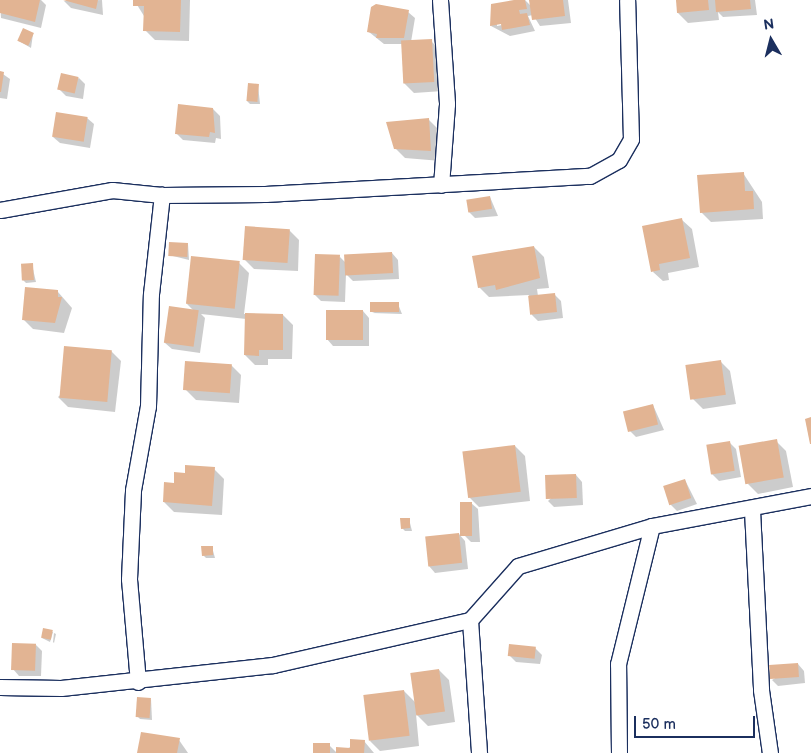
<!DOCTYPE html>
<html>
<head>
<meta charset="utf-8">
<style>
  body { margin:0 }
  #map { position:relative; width:811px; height:753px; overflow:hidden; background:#fff; font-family:"Balsamiq Sans",sans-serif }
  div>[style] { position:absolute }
  .shadow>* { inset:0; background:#0003 }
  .building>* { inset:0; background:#e2b493; transform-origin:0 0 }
  .roads { filter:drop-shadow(1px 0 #1b2f5e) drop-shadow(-1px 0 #1b2f5e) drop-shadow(0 1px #1b2f5e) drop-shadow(0 -1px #1b2f5e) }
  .minor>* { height:15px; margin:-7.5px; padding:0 7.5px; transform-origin:7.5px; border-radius:7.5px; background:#fff }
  span { translate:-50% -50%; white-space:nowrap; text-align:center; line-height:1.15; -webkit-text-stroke:4px #fff; paint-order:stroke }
  .north { position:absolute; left:746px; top:15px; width:50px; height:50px; -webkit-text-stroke:4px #fff; paint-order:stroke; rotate:352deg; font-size:14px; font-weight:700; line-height:20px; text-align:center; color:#1b2f5e }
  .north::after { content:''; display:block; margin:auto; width:18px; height:22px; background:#1b2f5e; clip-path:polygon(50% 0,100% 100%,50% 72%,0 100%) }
  .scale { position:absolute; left:634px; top:716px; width:121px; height:22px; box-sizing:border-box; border:2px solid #1b2f5e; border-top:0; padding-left:6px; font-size:15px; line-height:18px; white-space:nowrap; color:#1b2f5e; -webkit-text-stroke:4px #fff; paint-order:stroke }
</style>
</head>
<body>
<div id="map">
  <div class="shadow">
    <i style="clip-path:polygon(0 0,41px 0,46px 5px,41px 28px,1px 18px)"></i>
    <i style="clip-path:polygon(102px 0,103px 15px,71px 8px,64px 1px)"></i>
    <i style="clip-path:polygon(134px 0,190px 0,189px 41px,155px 40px,145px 30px,144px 16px)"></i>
    <i style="clip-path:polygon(evenodd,525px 0,532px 7px,531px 0,568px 0,571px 23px,540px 26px,533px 15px,528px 16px,535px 31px,510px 36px,491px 26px,493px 5px,525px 0,507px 22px,507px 24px,497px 26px,497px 24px,507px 22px)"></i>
    <i style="clip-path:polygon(677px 0,755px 0,757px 15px,723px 17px,718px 12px,719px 20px,688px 23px,678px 13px)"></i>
    <i style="clip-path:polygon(408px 12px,415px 18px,411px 42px,431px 41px,441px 51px,443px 91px,414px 93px,404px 83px,402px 44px,384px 44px,369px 32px)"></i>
    <i style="clip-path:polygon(33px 34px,31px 48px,19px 41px)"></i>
    <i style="clip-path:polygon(0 72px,10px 79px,7px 99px,0 98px)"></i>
    <i style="clip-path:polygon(79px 78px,85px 84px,83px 99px,66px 96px,59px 89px)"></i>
    <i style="clip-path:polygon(258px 85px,260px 104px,250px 104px,247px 101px)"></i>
    <i style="clip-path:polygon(213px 109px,220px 116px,221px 139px,216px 138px,215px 143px,183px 140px,176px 133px)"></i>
    <i style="clip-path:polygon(87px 118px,94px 124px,90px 148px,60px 143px,53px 137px)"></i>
    <i style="clip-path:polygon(428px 119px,438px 129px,441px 161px,405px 158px,395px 148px)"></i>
    <i style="clip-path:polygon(743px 173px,762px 202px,763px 219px,711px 222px,701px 212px)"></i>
    <i style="clip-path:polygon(490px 197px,498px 216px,475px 218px,469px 212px)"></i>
    <i style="clip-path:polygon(682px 220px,692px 229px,699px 267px,668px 273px,669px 280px,663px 281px,653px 272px)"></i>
    <i style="clip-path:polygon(289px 230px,299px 240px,298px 271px,254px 269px,244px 259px)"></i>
    <i style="clip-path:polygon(188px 244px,189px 260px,169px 255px)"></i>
    <i style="clip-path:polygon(534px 247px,544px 257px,549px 288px,537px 289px,538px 296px,554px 294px,561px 301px,563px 318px,538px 321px,532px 315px,529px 295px,489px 297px,479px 287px)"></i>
    <i style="clip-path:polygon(392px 253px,398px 260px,399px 279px,353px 281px,346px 274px,345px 302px,321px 301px,314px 294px,340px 257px,346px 263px)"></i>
    <i style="clip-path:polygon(239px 263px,249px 273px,244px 314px,283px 315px,293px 325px,292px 359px,268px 359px,268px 365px,255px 365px,245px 355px,246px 319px,201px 314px,205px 318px,200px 353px,172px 349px,165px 343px,194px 311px,187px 304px)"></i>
    <i style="clip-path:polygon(32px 265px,36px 282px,26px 283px,23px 280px)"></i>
    <i style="clip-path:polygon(58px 292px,72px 308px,64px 333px,33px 329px,23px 319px)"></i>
    <i style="clip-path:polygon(398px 304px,402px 314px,372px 313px)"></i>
    <i style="clip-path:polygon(363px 311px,369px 318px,369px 346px,333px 346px,327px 339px)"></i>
    <i style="clip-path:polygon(111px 351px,121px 361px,115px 412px,68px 407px,58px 397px)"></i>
    <i style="clip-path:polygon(720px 361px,730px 371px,736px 404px,703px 409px,693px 399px)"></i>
    <i style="clip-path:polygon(231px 365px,241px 375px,239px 403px,196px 400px,186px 390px)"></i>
    <i style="clip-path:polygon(653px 405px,664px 430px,636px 437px,630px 431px)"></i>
    <i style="clip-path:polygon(776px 441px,786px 451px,793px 487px,758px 494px,748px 484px)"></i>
    <i style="clip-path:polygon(729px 442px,736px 449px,741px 477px,719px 481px,712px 474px)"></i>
    <i style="clip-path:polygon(515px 446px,525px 456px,530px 501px,479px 507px,469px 497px)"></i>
    <i style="clip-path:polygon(214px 469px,224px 479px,222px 515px,174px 512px,164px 502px,186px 474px)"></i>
    <i style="clip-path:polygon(576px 475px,582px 482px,583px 505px,554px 507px,548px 501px)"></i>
    <i style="clip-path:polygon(685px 480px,697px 504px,677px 511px,670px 504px)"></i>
    <i style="clip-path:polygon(471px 503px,478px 509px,480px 542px,471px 542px,465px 536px)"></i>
    <i style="clip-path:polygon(409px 519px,412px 531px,405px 531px,402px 528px)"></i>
    <i style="clip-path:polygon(459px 534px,465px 541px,468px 569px,435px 573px,429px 566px)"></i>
    <i style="clip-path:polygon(212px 547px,215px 558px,206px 558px,203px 555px)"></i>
    <i style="clip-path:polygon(44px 630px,53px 632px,50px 642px,42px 638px)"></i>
    <i style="clip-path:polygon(54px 633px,56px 634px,54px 643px,53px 642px)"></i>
    <i style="clip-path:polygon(36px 645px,42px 651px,41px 676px,19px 676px,13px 669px)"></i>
    <i style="clip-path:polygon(535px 648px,542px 655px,540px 664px,516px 662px,509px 655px)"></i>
    <i style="clip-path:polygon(798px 664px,804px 671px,805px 683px,778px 686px,772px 680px)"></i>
    <i style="clip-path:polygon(439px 670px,449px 680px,455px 722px,428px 726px,416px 714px,419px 746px,380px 751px,370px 741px,404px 691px,416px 703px)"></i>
    <i style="clip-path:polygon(151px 699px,152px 720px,140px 719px,137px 716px)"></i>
    <i style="clip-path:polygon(179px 740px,188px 753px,138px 753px)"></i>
    <i style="clip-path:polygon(364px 741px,374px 753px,314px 753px,329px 745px,337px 753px)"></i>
  </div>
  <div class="building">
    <i style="clip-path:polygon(0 0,40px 0,35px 22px,0 13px)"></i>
    <i style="clip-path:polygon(63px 0,98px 0,96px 9px)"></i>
    <i style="clip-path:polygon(133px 0,181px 0,180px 32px,143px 31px,144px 6px,133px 6px)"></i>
    <i style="clip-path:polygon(514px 0,525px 0,527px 9px,519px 10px,520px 14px,527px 13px,530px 25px,502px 30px,501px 24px,490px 26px,491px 4px)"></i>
    <i style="clip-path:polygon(529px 0,563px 0,565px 16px,532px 20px)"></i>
    <i style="clip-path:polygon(676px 0,708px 0,709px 10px,677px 13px)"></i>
    <i style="clip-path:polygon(715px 0,750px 0,751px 9px,716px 12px)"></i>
    <i style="clip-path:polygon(376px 4px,409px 10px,404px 38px,376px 38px,377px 34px,367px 32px,371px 7px)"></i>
    <i style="left:23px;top:28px;width:12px;height:14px;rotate:24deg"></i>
    <i style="left:432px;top:39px;width:43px;height:31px;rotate:87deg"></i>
    <i style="clip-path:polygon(0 71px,4px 72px,1px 92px,0 92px)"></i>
    <i style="left:61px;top:73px;width:18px;height:17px;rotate:13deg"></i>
    <i style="left:248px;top:83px;width:11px;height:18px;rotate:5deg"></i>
    <i style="clip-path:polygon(178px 104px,213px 108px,215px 133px,210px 132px,209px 137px,175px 134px)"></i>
    <i style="left:56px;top:112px;width:32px;height:25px;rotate:9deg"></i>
    <i style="clip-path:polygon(429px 118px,431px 151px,394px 149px,386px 122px)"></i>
    <i style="clip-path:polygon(744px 172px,745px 191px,753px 191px,754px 209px,700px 213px,697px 175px)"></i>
    <i style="left:490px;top:196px;width:13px;height:24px;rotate:81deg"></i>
    <i style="clip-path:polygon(682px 218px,690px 258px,659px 264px,660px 270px,651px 272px,642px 226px)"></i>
    <i style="left:245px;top:226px;width:45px;height:34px;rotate:4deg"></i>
    <i style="left:169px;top:242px;width:19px;height:14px;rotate:3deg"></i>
    <i style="clip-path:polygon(534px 246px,540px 278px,496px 290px,495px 285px,478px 288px,472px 256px)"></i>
    <i style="left:392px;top:252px;width:21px;height:48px;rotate:87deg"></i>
    <i style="left:315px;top:254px;width:25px;height:41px;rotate:2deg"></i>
    <i style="left:191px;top:256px;width:49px;height:48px;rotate:6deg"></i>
    <i style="left:33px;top:263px;width:17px;height:12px;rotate:87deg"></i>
    <i style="clip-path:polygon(25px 287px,58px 290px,58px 297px,62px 297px,55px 323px,22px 320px)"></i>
    <i style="left:555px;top:293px;width:19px;height:27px;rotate:84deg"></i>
    <i style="left:399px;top:302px;width:10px;height:29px;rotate:90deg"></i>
    <i style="left:169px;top:306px;width:30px;height:37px;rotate:8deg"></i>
    <i style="left:326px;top:310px;width:37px;height:30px"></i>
    <i style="clip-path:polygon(245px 313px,283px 314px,283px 350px,259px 350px,259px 356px,244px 355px)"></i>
    <i style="left:64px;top:346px;width:48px;height:52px;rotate:5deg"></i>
    <i style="left:721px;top:360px;width:35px;height:36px;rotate:82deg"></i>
    <i style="left:185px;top:361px;width:47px;height:29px;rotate:4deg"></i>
    <i style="left:653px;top:404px;width:21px;height:31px;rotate:76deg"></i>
    <i style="clip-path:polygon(811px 417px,811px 444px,810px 444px,805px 419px)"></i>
    <i style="left:777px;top:439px;width:39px;height:39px;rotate:80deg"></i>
    <i style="left:730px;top:441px;width:30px;height:24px;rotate:81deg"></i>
    <i style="left:515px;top:445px;width:47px;height:53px;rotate:83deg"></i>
    <i style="clip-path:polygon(185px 465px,215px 467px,212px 506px,163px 502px,164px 482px,174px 483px,174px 472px,185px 473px)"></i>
    <i style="left:576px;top:474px;width:24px;height:31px;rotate:88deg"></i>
    <i style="left:685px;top:479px;width:20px;height:23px;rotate:72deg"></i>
    <i style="left:460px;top:502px;width:12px;height:34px"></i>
    <i style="clip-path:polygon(400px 518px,410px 518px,410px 528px,401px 529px)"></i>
    <i style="left:459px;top:533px;width:30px;height:34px;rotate:84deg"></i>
    <i style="clip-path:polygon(201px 546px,213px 546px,213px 555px,202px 556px)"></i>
    <i style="left:43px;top:628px;width:10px;height:10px;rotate:11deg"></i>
    <i style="left:12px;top:643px;width:24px;height:27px;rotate:2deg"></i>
    <i style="left:509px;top:644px;width:27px;height:12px;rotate:6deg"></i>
    <i style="left:798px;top:663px;width:14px;height:29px;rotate:86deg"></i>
    <i style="left:439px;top:669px;width:43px;height:29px;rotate:82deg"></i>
    <i style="left:404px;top:690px;width:46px;height:41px;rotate:83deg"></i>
    <i style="left:137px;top:697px;width:14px;height:20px;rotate:4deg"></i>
    <i style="clip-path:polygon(141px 732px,180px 738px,177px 753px,137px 753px)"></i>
    <i style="clip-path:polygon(350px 739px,365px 740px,364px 753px,336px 753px,336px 747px,350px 748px)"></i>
    <i style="left:313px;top:743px;width:17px;height:10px"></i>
  </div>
  <div class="roads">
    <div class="minor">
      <i style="left:440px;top:0;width:104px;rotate:86.1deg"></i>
      <i style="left:447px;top:104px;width:81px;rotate:94.2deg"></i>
      <i style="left:0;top:210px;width:114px;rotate:-10.1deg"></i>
      <i style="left:112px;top:190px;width:50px;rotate:5.7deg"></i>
      <i style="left:162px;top:195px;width:103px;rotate:-0.6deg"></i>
      <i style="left:265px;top:194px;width:325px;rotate:-3.2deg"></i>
      <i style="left:590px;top:176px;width:33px;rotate:-29deg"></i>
      <i style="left:619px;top:160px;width:24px;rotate:-60deg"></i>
      <i style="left:631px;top:139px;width:139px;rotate:-91.6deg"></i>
      <i style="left:752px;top:510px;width:180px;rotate:87.1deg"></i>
      <i style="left:761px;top:690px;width:64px;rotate:81.9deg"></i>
      <i style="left:470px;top:620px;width:133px;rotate:86.1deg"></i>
      <i style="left:138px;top:682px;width:103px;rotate:-95deg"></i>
      <i style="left:129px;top:579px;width:89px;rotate:-87.4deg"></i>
      <i style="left:133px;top:490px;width:85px;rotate:-79.9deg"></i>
      <i style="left:148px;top:406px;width:112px;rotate:-88.5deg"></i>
      <i style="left:151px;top:294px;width:100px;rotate:-83.7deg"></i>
      <i style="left:0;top:687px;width:61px;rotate:0.9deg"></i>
      <i style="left:61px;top:688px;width:213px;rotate:-6.2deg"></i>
      <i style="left:273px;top:665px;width:202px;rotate:-12.9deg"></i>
      <i style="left:470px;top:620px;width:72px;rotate:-48.4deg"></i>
      <i style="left:518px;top:566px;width:140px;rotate:-16.6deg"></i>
      <i style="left:652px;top:526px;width:162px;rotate:-10.7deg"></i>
      <i style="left:619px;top:753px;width:89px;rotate:-90.6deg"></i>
      <i style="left:618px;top:664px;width:142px;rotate:-76.2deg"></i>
    </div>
  </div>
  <div class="north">N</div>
  <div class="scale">50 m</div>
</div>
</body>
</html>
